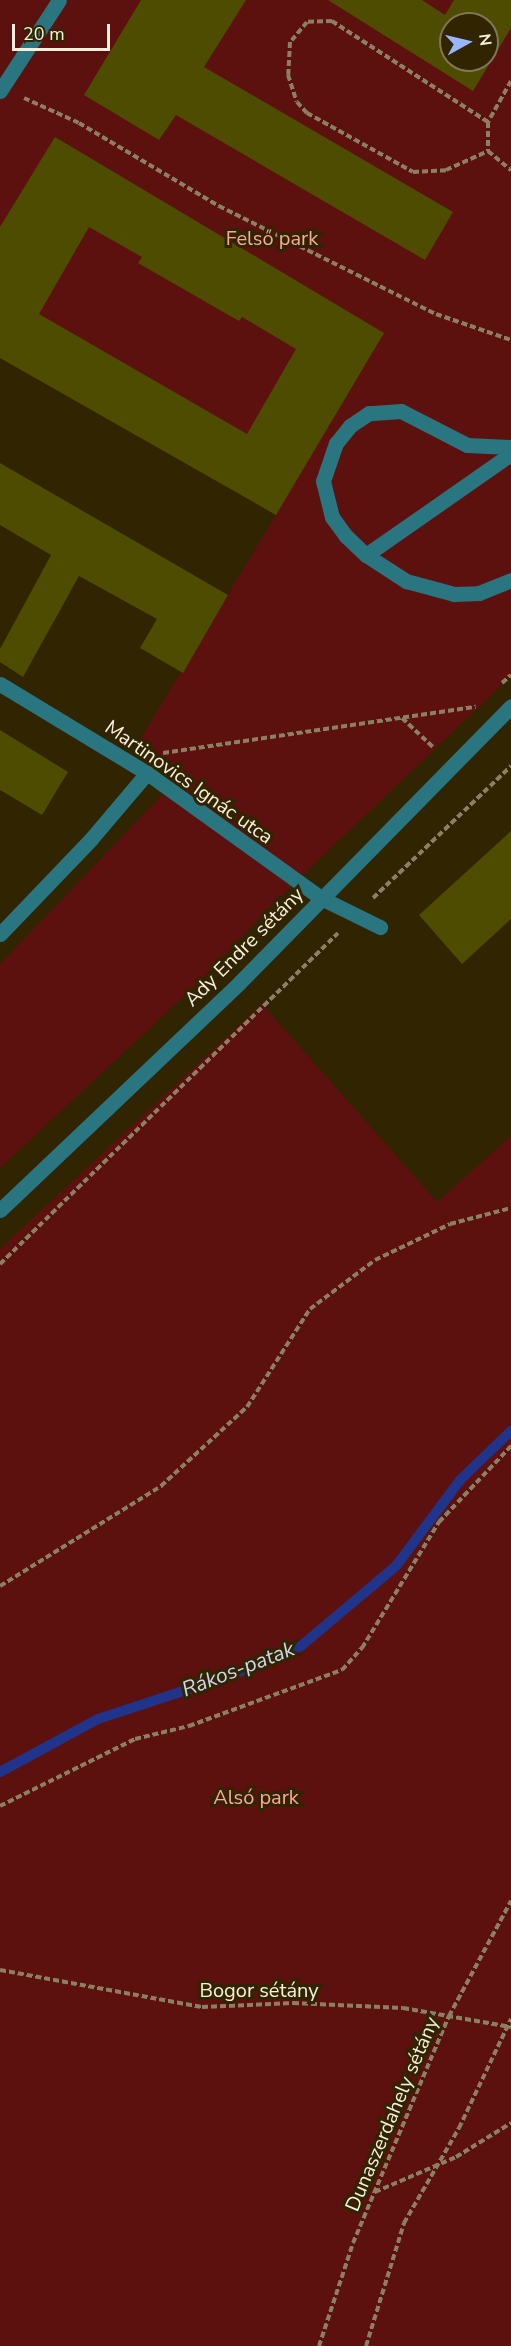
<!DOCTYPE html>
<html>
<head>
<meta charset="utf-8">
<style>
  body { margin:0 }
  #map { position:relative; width:511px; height:2346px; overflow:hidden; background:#312401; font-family:"Nunito Sans",sans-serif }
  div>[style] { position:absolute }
  .green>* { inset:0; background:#5d110e }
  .stream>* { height:10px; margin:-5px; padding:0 5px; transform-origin:5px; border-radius:5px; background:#20348c }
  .building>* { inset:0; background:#4e4c00 }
  .path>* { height:4px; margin-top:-2px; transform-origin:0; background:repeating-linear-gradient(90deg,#8b8064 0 6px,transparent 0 9px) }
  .minor>* { height:15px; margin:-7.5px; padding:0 7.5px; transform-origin:7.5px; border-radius:7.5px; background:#297580 }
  span { translate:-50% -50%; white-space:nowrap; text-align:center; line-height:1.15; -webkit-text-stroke:6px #312401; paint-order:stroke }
  .park-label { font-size:20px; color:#fea69b }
  .street-label { font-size:20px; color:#f8f0dd }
  .water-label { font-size:21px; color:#ced7f0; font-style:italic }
  .north { position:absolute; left:439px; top:12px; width:60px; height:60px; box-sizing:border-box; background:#312401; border:2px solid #817659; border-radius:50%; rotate:82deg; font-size:16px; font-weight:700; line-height:24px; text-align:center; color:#f8f0dd }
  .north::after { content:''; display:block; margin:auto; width:21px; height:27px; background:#9ab5fd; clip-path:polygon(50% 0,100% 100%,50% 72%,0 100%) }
  .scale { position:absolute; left:12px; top:24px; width:98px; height:27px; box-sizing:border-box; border:3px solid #f8f0dd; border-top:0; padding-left:8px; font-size:18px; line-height:21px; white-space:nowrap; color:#f8f0dd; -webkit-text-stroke:4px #312401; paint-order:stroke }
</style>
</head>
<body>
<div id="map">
  <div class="green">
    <i style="clip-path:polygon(evenodd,0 0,511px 0,511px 676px,278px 899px,194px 987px,0 1168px,0 964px,181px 775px,136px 746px,276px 515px,0 358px,0 0,451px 24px,487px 24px,487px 60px,451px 60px,451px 24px)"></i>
    <i style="clip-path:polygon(262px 1004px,437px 1202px,511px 1136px,511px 2346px,0 2346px,0 1249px)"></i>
  </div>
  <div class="stream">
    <i style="left:0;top:1772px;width:111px;rotate:-28.4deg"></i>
    <i style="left:98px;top:1719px;width:141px;rotate:-18.2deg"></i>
    <i style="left:232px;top:1675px;width:75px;rotate:-22.8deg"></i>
    <i style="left:301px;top:1646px;width:124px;rotate:-40.1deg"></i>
    <i style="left:396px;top:1566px;width:107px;rotate:-53.3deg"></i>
    <i style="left:460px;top:1480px;width:71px;rotate:-43.9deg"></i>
  </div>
  <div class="building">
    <i style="clip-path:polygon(141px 0,246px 0,204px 67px,453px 212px,425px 260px,176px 115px,159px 140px,84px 95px)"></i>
    <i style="clip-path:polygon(evenodd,328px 0,422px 0,445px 15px,454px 0,511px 0,511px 28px,473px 91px,328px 0,451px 24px,487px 24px,487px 60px,451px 60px,451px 24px)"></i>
    <i style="clip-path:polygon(evenodd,55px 137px,384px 333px,276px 515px,0 358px,0 227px,55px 137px,89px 227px,142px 257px,138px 263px,239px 321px,242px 317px,296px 349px,247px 434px,39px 314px,89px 227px)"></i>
    <i style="clip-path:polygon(0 463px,228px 595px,183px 673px,140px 648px,157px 619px,79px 576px,23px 677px,0 662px,0 649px,51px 555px,0 525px)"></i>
    <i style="clip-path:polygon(0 730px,68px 772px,42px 815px,0 790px)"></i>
    <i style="clip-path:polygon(511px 831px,511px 919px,462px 964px,419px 915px)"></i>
  </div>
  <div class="path">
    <i style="left:511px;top:81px;width:47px;rotate:119.3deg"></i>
    <i style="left:488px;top:122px;width:29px;rotate:90deg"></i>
    <i style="left:488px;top:151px;width:30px;rotate:40deg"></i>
    <i style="left:24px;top:98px;width:60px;rotate:24.4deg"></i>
    <i style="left:79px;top:123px;width:163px;rotate:30.7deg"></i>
    <i style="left:219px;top:206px;width:242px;rotate:26.5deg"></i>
    <i style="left:436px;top:314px;width:79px;rotate:19.1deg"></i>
    <i style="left:488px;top:122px;width:186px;rotate:-147.1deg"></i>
    <i style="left:332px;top:21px;width:25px;rotate:178deg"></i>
    <i style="left:307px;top:22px;width:26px;rotate:130deg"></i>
    <i style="left:290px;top:42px;width:33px;rotate:93deg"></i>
    <i style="left:288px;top:75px;width:28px;rotate:72deg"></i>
    <i style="left:297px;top:102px;width:15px;rotate:48deg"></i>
    <i style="left:307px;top:113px;width:121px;rotate:29.1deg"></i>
    <i style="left:413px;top:172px;width:33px;rotate:-3deg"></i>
    <i style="left:446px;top:170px;width:46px;rotate:-24.3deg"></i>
    <i style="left:502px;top:683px;width:12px;rotate:-42deg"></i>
    <i style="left:402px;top:718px;width:42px;rotate:43.1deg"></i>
    <i style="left:163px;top:753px;width:316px;rotate:-8.4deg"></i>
    <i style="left:373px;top:898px;width:191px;rotate:-43.7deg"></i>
    <i style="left:0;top:1264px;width:473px;rotate:-44.4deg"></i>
    <i style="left:0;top:1586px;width:190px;rotate:-31.8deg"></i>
    <i style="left:161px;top:1486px;width:117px;rotate:-42.6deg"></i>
    <i style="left:247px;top:1407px;width:117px;rotate:-57.3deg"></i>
    <i style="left:310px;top:1309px;width:81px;rotate:-37deg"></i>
    <i style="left:375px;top:1260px;width:83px;rotate:-25.6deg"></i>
    <i style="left:450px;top:1224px;width:63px;rotate:-14.7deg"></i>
    <i style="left:0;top:1806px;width:151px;rotate:-26.4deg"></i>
    <i style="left:135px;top:1739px;width:56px;rotate:-13.5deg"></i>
    <i style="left:189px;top:1726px;width:163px;rotate:-20.1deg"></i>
    <i style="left:342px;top:1670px;width:30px;rotate:-48deg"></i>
    <i style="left:362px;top:1648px;width:148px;rotate:-58.6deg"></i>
    <i style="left:439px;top:1522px;width:105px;rotate:-46.5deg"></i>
    <i style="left:0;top:1970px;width:205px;rotate:10.4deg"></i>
    <i style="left:202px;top:2007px;width:91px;rotate:-2.5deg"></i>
    <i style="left:293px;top:2003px;width:110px;rotate:2.6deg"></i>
    <i style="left:403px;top:2008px;width:110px;rotate:10deg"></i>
    <i style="left:375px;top:2192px;width:88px;rotate:-23.4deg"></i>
    <i style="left:456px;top:2157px;width:65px;rotate:-31.7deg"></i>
    <i style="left:319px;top:2346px;width:108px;rotate:-71.7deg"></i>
    <i style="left:353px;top:2243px;width:246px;rotate:-67.1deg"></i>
    <i style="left:449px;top:2016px;width:131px;rotate:-61.7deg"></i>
    <i style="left:366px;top:2346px;width:129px;rotate:-72.8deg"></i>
    <i style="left:404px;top:2223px;width:110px;rotate:-59.9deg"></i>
    <i style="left:459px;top:2128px;width:121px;rotate:-64.5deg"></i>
  </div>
  <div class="minor">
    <i style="left:0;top:91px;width:108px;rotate:-57deg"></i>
    <i style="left:511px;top:447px;width:44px;rotate:-177.4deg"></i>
    <i style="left:467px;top:445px;width:74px;rotate:-152.7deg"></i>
    <i style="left:401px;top:411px;width:32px;rotate:176deg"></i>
    <i style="left:369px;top:413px;width:23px;rotate:146deg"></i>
    <i style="left:350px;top:426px;width:22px;rotate:129deg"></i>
    <i style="left:336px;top:443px;width:40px;rotate:108.9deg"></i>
    <i style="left:323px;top:481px;width:37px;rotate:76deg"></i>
    <i style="left:332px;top:517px;width:24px;rotate:54deg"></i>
    <i style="left:346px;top:536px;width:28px;rotate:44deg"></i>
    <i style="left:366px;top:555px;width:48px;rotate:33deg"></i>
    <i style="left:406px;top:581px;width:50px;rotate:15.2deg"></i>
    <i style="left:454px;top:594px;width:25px;rotate:-2deg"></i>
    <i style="left:479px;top:593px;width:35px;rotate:-22deg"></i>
    <i style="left:366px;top:555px;width:177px;rotate:-34.9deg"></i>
    <i style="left:0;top:684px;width:172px;rotate:31.2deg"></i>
    <i style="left:147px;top:773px;width:214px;rotate:35.7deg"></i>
    <i style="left:321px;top:898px;width:66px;rotate:26.2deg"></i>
    <i style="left:0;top:934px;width:132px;rotate:-46.2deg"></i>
    <i style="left:91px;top:839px;width:87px;rotate:-49.7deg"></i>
    <i style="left:0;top:1210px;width:330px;rotate:-43.5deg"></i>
    <i style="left:239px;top:983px;width:388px;rotate:-45.5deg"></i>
  </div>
  <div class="park-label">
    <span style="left:272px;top:238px">Felső park</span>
    <span style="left:256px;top:1797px">Alsó park</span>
  </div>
  <div class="street-label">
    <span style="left:189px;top:782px;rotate:35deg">Martinovics Ignác utca</span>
    <span style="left:244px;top:947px;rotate:-45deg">Ady Endre sétány</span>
    <span style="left:259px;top:1990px">Bogor sétány</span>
    <span style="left:392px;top:2114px;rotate:-67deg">Dunaszerdahely sétány</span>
  </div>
  <div class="water-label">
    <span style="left:238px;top:1669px;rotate:-21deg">Rákos-patak</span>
  </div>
  <div class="north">N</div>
  <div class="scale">20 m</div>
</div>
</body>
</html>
